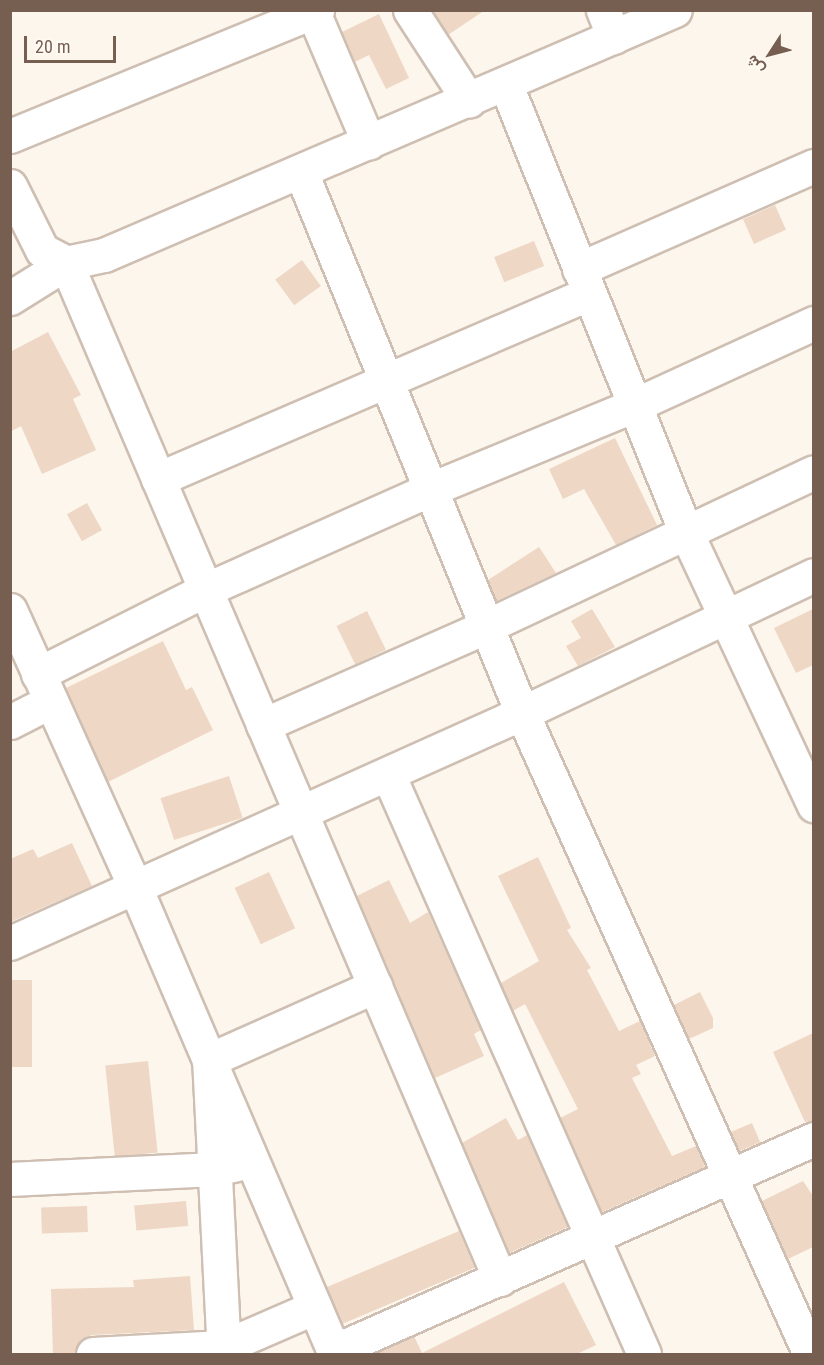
<!DOCTYPE html>
<html>
<head>
<meta charset="utf-8">
<style>
  body { margin:0 }
  #map { position:relative; width:824px; height:1365px; overflow:hidden; background:#fcf6ec; font-family:"Roboto Condensed",Vazirmatn,sans-serif }
  div>[style] { position:absolute }
  .building>* { inset:0; background:#efd7c5; transform-origin:0 0 }
  .roads { filter:drop-shadow(2px 0 #cebfb2) drop-shadow(-2px 0 #cebfb2) drop-shadow(0 2px #cebfb2) drop-shadow(0 -2px #cebfb2) }
  .minor>* { height:33px; margin:-16.5px; padding:0 16.5px; transform-origin:16.5px; border-radius:16.5px; background:#fff }
  span { translate:-50% -50%; white-space:nowrap; text-align:center; line-height:1.15; -webkit-text-stroke:6px #fefaf3; paint-order:stroke }
  .frame { position:absolute; inset:0; border:12px solid #765e50; pointer-events:none }
  .north { position:absolute; left:740px; top:24px; width:60px; height:60px; -webkit-text-stroke:4px #fefaf3; paint-order:stroke; rotate:234deg; font-size:16px; font-weight:700; line-height:24px; text-align:center; color:#765e50 }
  .north::after { content:''; display:block; margin:auto; width:21px; height:27px; background:#765e50; clip-path:polygon(50% 0,100% 100%,50% 72%,0 100%) }
  .scale { position:absolute; left:24px; top:36px; width:92px; height:27px; box-sizing:border-box; border:3px solid #765e50; border-top:0; padding-left:8px; font-size:18px; line-height:21px; white-space:nowrap; color:#765e50; -webkit-text-stroke:4px #fefaf3; paint-order:stroke }
</style>
</head>
<body>
<div id="map">
  <div class="building">
    <i style="clip-path:polygon(433px 10px,485px 10px,448px 35px)"></i>
    <i style="clip-path:polygon(379px 14px,409px 78px,386px 89px,369px 55px,355px 62px,342px 32px)"></i>
    <i style="left:775px;top:205px;width:27px;height:35px;rotate:66deg"></i>
    <i style="left:534px;top:241px;width:27px;height:43px;rotate:68deg"></i>
    <i style="left:302px;top:260px;width:32px;height:33px;rotate:54deg"></i>
    <i style="clip-path:polygon(48px 332px,81px 395px,73px 399px,96px 450px,42px 474px,21px 426px,10px 432px,10px 352px)"></i>
    <i style="clip-path:polygon(615px 438px,657px 525px,616px 545px,584px 489px,563px 499px,549px 469px)"></i>
    <i style="left:87px;top:503px;width:31px;height:23px;rotate:61deg"></i>
    <i style="clip-path:polygon(539px 547px,556px 573px,496px 601px,488px 580px)"></i>
    <i style="clip-path:polygon(592px 609px,615px 647px,578px 666px,566px 646px,581px 638px,571px 621px)"></i>
    <i style="clip-path:polygon(813px 609px,813px 665px,796px 673px,774px 628px)"></i>
    <i style="left:367px;top:611px;width:43px;height:34px;rotate:64deg"></i>
    <i style="clip-path:polygon(163px 641px,186px 690px,192px 687px,213px 730px,108px 782px,66px 688px)"></i>
    <i style="left:229px;top:776px;width:44px;height:72px;rotate:72deg"></i>
    <i style="clip-path:polygon(72px 843px,92px 886px,10px 922px,10px 859px,33px 849px,38px 858px)"></i>
    <i style="clip-path:polygon(538px 857px,571px 928px,567px 930px,591px 968px,587px 970px,619px 1031px,640px 1021px,655px 1056px,636px 1065px,641px 1074px,632px 1078px,672px 1156px,696px 1146px,705px 1167px,602px 1212px,560px 1118px,578px 1109px,525px 1004px,513px 1011px,501px 983px,539px 961px,498px 876px)"></i>
    <i style="left:269px;top:872px;width:62px;height:38px;rotate:65deg"></i>
    <i style="clip-path:polygon(389px 880px,410px 923px,428px 912px,481px 1030px,474px 1034px,484px 1056px,435px 1078px,357px 896px)"></i>
    <i style="left:10px;top:980px;width:22px;height:87px"></i>
    <i style="clip-path:polygon(700px 992px,713px 1018px,713px 1028px,689px 1039px,674px 1005px)"></i>
    <i style="clip-path:polygon(813px 1033px,813px 1121px,805px 1122px,773px 1052px)"></i>
    <i style="left:148px;top:1061px;width:92px;height:43px;rotate:84deg"></i>
    <i style="clip-path:polygon(506px 1118px,518px 1140px,527px 1135px,568px 1227px,509px 1253px,462px 1143px)"></i>
    <i style="left:752px;top:1123px;width:21px;height:23px;rotate:67deg"></i>
    <i style="clip-path:polygon(803px 1181px,813px 1196px,813px 1247px,788px 1259px,762px 1201px)"></i>
    <i style="left:186px;top:1201px;width:25px;height:52px;rotate:85deg"></i>
    <i style="left:87px;top:1206px;width:26px;height:46px;rotate:88deg"></i>
    <i style="left:459px;top:1231px;width:40px;height:144px;rotate:67deg"></i>
    <i style="clip-path:polygon(190px 1276px,194px 1330px,92px 1335px,82px 1339px,74px 1354px,53px 1354px,51px 1289px,134px 1287px,133px 1280px)"></i>
    <i style="clip-path:polygon(564px 1282px,596px 1345px,577px 1354px,372px 1354px,414px 1336px,422px 1353px)"></i>
  </div>
  <div class="roads">
    <div class="minor">
      <i style="left:410px;top:10px;width:108px;rotate:57deg"></i>
      <i style="left:603px;top:10px;width:29px;rotate:68deg"></i>
      <i style="left:313px;top:12px;width:142px;rotate:66.9deg"></i>
      <i style="left:506px;top:85px;width:480px;rotate:68.1deg"></i>
      <i style="left:685px;top:530px;width:304px;rotate:64.9deg"></i>
      <i style="left:10px;top:136px;width:332px;rotate:-22.3deg"></i>
      <i style="left:301px;top:172px;width:584px;rotate:67.78deg"></i>
      <i style="left:522px;top:713px;width:703px;rotate:65.81deg"></i>
      <i style="left:10px;top:186px;width:72px;rotate:63.4deg"></i>
      <i style="left:42px;top:250px;width:27px;rotate:28deg"></i>
      <i style="left:66px;top:263px;width:39px;rotate:-12deg"></i>
      <i style="left:104px;top:255px;width:621px;rotate:-23.22deg"></i>
      <i style="left:579px;top:269px;width:257px;rotate:-23.7deg"></i>
      <i style="left:10px;top:298px;width:66px;rotate:-32deg"></i>
      <i style="left:66px;top:263px;width:1105px;rotate:66.87deg"></i>
      <i style="left:158px;top:479px;width:469px;rotate:-23.3deg"></i>
      <i style="left:10px;top:610px;width:304px;rotate:65.7deg"></i>
      <i style="left:135px;top:887px;width:508px;rotate:66.82deg"></i>
      <i style="left:38px;top:674px;width:187px;rotate:-26.7deg"></i>
      <i style="left:205px;top:590px;width:248px;rotate:-24.1deg"></i>
      <i style="left:431px;top:489px;width:221px;rotate:-22.4deg"></i>
      <i style="left:635px;top:405px;width:197px;rotate:-24.6deg"></i>
      <i style="left:10px;top:722px;width:46px;rotate:-27.1deg"></i>
      <i style="left:263px;top:725px;width:245px;rotate:-23.8deg"></i>
      <i style="left:487px;top:626px;width:361px;rotate:-25.2deg"></i>
      <i style="left:388px;top:774px;width:634px;rotate:66.18deg"></i>
      <i style="left:10px;top:943px;width:561px;rotate:-24.19deg"></i>
      <i style="left:522px;top:713px;width:323px;rotate:-25.3deg"></i>
      <i style="left:10px;top:1179px;width:205px;rotate:-2.8deg"></i>
      <i style="left:215px;top:1169px;width:22px;rotate:-13deg"></i>
      <i style="left:334px;top:1351px;width:525px;rotate:-23.83deg"></i>
      <i style="left:93px;top:1354px;width:130px;rotate:-3.1deg"></i>
      <i style="left:223px;top:1347px;width:100px;rotate:-23.5deg"></i>
      <i style="left:224px;top:1354px;width:294px;rotate:-92.9deg"></i>
      <i style="left:209px;top:1060px;width:182px;rotate:-24deg"></i>
    </div>
  </div>
  <div class="frame"></div>
  <div class="north">ش</div>
  <div class="scale">20 m</div>
</div>
</body>
</html>
